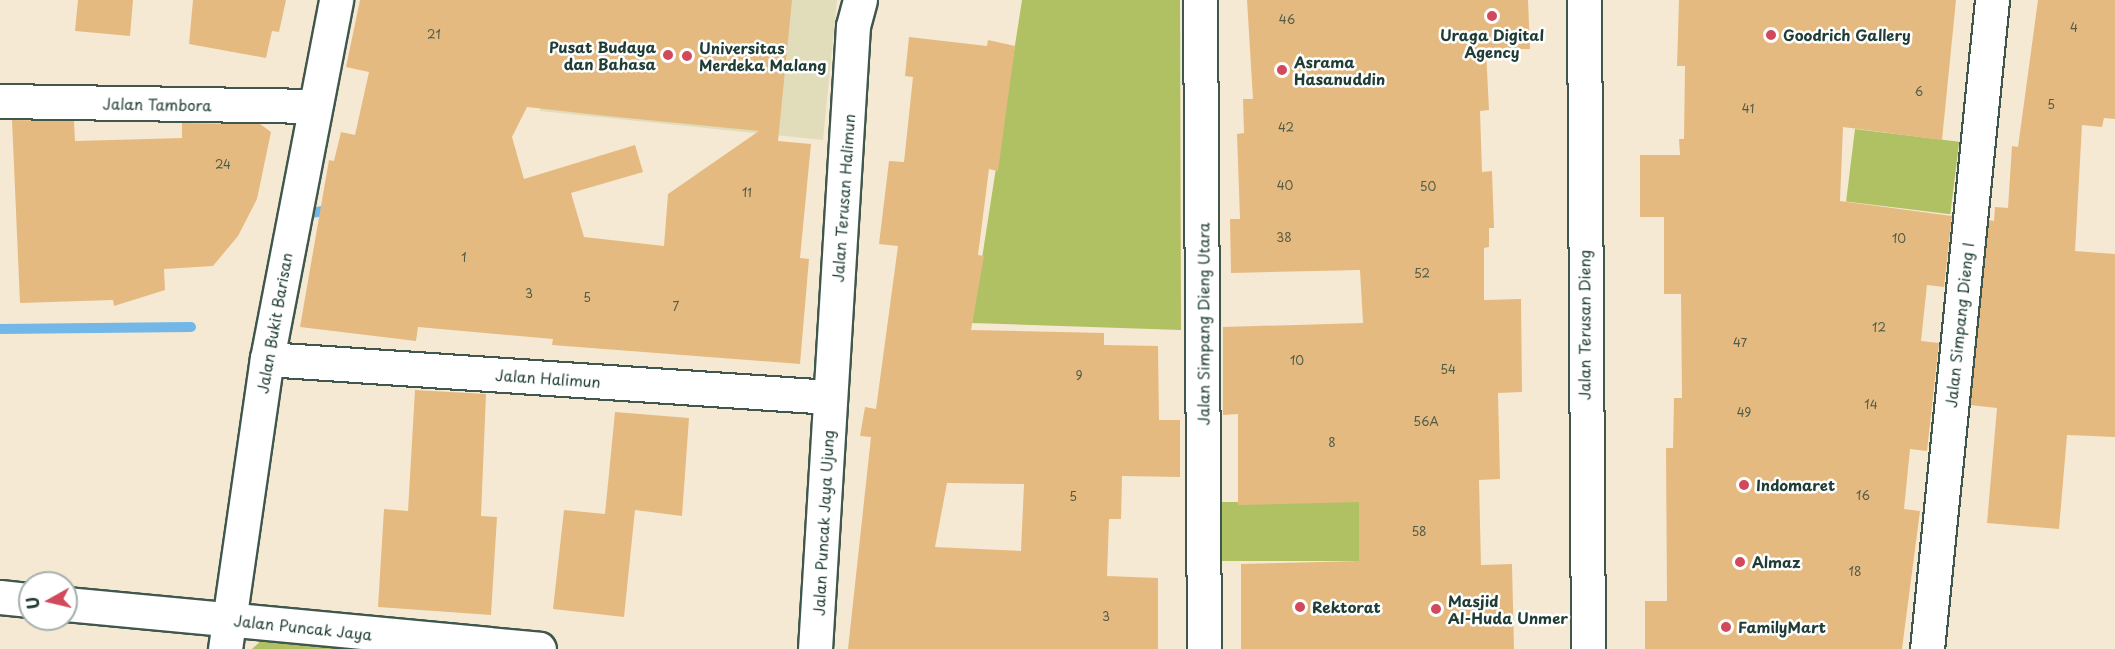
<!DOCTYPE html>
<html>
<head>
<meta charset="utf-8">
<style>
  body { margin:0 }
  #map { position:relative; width:2115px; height:649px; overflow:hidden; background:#f6e9d4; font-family:"Playpen Sans",sans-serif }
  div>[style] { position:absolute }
  .built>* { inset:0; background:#e1dcba }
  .green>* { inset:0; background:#b0c164; transform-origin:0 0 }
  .stream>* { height:10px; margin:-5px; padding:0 5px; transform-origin:5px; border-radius:5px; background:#71b7e8 }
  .building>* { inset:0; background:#e5ba80 }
  .roads { filter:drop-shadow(2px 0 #3f574c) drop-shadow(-2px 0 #3f574c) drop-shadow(0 2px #3f574c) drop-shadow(0 -2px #3f574c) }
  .minor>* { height:33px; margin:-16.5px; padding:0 16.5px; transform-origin:16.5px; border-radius:16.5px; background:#fff }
  .dots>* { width:16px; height:16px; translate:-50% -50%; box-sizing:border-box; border:3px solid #fff; border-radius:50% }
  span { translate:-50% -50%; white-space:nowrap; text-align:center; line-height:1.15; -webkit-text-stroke:5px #fff; paint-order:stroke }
  .number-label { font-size:12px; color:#505c47 }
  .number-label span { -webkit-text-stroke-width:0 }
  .poi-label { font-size:15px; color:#1f3d34; font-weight:700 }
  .left { translate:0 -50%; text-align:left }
  .right { translate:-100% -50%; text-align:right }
  .street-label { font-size:15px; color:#1f3d34 }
  .north { position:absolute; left:18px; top:571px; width:60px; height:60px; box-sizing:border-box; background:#fff; border:2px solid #a5b1ae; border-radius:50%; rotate:262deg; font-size:16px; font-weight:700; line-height:24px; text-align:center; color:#1f3d34 }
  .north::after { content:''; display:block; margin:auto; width:21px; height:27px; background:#d1495b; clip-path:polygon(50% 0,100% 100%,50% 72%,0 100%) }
</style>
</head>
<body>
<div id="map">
  <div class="built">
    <i style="clip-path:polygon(546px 0,837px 0,823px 140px,540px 111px)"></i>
  </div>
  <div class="green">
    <i style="clip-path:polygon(1022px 0,1180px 0,1181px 330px,972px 323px)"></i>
    <i style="left:1855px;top:129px;width:105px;height:73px;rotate:7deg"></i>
    <i style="left:1359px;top:502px;width:59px;height:137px;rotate:90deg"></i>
    <i style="clip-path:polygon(265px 637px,391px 649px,252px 649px)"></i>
  </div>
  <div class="stream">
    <i style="left:312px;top:213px;width:21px;rotate:-11deg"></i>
    <i style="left:0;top:329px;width:191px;rotate:-0.6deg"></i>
  </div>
  <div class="building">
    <i style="clip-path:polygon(78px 0,133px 0,130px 36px,75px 31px)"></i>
    <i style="clip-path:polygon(193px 0,286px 0,279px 32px,272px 31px,266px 58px,189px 44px)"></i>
    <i style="clip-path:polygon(evenodd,360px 0,792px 0,778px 141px,811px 144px,800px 258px,809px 259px,800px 364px,552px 345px,553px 339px,418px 327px,416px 341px,300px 327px,329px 160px,334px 161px,341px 132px,355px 135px,369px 72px,346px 67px,360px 0,527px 107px,607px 116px,759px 131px,668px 194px,664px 246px,584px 237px,571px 193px,643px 172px,635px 145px,524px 179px,512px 137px,527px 107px)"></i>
    <i style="clip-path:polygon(1247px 0,1528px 0,1530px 49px,1486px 50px,1489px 110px,1480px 111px,1482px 172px,1492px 171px,1494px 228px,1489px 228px,1489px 247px,1484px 248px,1484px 300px,1521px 299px,1522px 392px,1498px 393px,1500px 479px,1479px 480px,1481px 565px,1512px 564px,1514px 649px,1241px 649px,1241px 564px,1359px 561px,1359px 502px,1238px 505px,1238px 414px,1223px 415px,1223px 327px,1363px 323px,1360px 270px,1231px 273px,1230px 219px,1240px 219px,1237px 134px,1244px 133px,1243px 99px,1253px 99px)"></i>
    <i style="clip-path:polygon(1679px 0,1956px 0,1942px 140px,1843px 127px,1840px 201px,1952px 216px,1944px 287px,1927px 285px,1921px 341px,1939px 343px,1927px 451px,1910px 449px,1904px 509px,1920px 511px,1902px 649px,1645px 649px,1645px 601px,1667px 601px,1666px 448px,1673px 448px,1674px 398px,1682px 398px,1681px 294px,1664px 294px,1664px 217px,1640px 217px,1640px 155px,1680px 155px,1679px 139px,1684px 139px,1685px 66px,1677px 66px)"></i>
    <i style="clip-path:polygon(2038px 0,2115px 0,2115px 119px,2104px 118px,2102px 127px,2082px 125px,2075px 251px,2115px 254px,2115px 437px,2067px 435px,2059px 529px,1987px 523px,1997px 408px,1970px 405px,1989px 220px,1994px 221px,1995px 207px,2008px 208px,2012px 146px,2018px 147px)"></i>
    <i style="clip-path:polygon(evenodd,909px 37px,987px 46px,988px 40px,1015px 46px,998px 171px,989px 169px,978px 255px,984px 256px,971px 330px,1104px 333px,1104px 345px,1158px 346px,1159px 420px,1180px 420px,1180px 477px,1122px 476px,1121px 519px,1109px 519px,1107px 576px,1158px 578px,1158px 649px,848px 649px,871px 437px,860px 436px,865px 407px,876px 409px,898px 246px,879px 244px,889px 161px,904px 162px,913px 77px,905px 76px,909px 37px,947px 483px,1024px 484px,1021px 551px,935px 547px,947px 483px)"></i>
    <i style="clip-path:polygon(12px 120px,74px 121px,75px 141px,182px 138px,182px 123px,260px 124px,271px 132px,257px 199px,238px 236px,213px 266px,164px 269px,165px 290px,114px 306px,113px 300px,20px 303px)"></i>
    <i style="clip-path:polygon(415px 390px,486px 394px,481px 516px,497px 517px,491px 615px,378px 607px,384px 509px,408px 511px)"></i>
    <i style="clip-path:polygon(615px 412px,689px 418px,682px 516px,635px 510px,624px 617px,553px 609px,564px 510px,605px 514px)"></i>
  </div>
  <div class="roads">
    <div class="minor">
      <i style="left:1200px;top:0;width:649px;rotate:89.65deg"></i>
      <i style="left:1584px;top:0;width:649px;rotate:89.65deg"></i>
      <i style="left:0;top:101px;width:314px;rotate:0.9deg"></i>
      <i style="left:267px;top:359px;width:564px;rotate:3.86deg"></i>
      <i style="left:0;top:597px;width:30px;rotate:6deg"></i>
      <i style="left:66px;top:604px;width:475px;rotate:5.4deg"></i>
      <i style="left:225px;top:649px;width:293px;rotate:-81.8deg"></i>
      <i style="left:267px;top:359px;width:366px;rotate:-79.1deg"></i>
      <i style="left:815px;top:649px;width:624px;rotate:-86.51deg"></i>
      <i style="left:853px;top:26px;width:27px;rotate:-75deg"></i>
      <i style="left:1927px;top:649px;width:652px;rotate:-84.28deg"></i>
    </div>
  </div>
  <div class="dots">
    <i style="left:1492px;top:16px;background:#d1495b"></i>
    <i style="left:1771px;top:35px;background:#d1495b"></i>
    <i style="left:668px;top:55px;background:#d1495b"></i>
    <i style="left:687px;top:56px;background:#d1495b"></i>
    <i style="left:1282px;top:70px;background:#d1495b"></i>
    <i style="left:1744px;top:485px;background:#d1495b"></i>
    <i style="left:1740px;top:562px;background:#d1495b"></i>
    <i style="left:1300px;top:607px;background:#d1495b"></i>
    <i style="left:1436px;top:609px;background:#d1495b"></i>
    <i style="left:1726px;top:627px;background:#d1495b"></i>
  </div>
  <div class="number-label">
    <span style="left:1287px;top:20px">46</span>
    <span style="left:2074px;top:28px">4</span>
    <span style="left:434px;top:35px">21</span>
    <span style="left:1919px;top:92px">6</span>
    <span style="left:2051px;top:105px">5</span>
    <span style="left:1748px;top:109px">41</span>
    <span style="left:1286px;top:128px">42</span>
    <span style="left:223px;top:165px">24</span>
    <span style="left:1285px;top:186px">40</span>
    <span style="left:1428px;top:187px">50</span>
    <span style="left:747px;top:193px">11</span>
    <span style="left:1284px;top:238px">38</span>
    <span style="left:1899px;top:239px">10</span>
    <span style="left:464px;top:258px">1</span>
    <span style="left:1422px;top:274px">52</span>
    <span style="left:529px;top:294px">3</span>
    <span style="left:587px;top:298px">5</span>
    <span style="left:676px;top:307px">7</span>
    <span style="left:1879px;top:328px">12</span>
    <span style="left:1740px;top:343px">47</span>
    <span style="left:1297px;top:361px">10</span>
    <span style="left:1448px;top:370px">54</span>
    <span style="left:1079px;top:376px">9</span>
    <span style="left:1871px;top:405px">14</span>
    <span style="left:1744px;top:413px">49</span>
    <span style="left:1426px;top:422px">56A</span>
    <span style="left:1332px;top:443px">8</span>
    <span style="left:1863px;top:496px">16</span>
    <span style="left:1073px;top:497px">5</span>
    <span style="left:1419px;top:532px">58</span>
    <span style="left:1855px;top:572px">18</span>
    <span style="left:1106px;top:617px">3</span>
  </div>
  <div class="poi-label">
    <span style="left:1492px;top:43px">Uraga Digital<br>Agency</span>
    <span class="left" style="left:1783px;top:35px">Goodrich Gallery</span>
    <span class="right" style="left:656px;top:55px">Pusat Budaya<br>dan Bahasa</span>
    <span class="left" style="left:699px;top:56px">Universitas<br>Merdeka Malang</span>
    <span class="left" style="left:1294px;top:70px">Asrama<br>Hasanuddin</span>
    <span class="left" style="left:1756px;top:485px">Indomaret</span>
    <span class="left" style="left:1752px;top:562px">Almaz</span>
    <span class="left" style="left:1448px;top:609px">Masjid<br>Al-Huda Unmer</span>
    <span class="left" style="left:1312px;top:607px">Rektorat</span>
    <span class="left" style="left:1738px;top:627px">FamilyMart</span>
  </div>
  <div class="street-label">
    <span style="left:157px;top:104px;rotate:1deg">Jalan Tambora</span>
    <span style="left:843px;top:198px;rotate:-86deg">Jalan Terusan Halimun</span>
    <span style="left:274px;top:323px;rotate:-80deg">Jalan Bukit Barisan</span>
    <span style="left:1203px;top:324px;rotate:-90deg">Jalan Simpang Dieng Utara</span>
    <span style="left:1584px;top:325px;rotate:-90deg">Jalan Terusan Dieng</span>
    <span style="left:1959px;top:325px;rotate:-84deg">Jalan Simpang Dieng I</span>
    <span style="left:548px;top:378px;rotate:4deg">Jalan Halimun</span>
    <span style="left:823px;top:523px;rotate:-87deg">Jalan Puncak Jaya Ujung</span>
    <span style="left:303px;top:627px;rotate:6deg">Jalan Puncak Jaya</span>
  </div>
  <div class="north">U</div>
</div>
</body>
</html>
